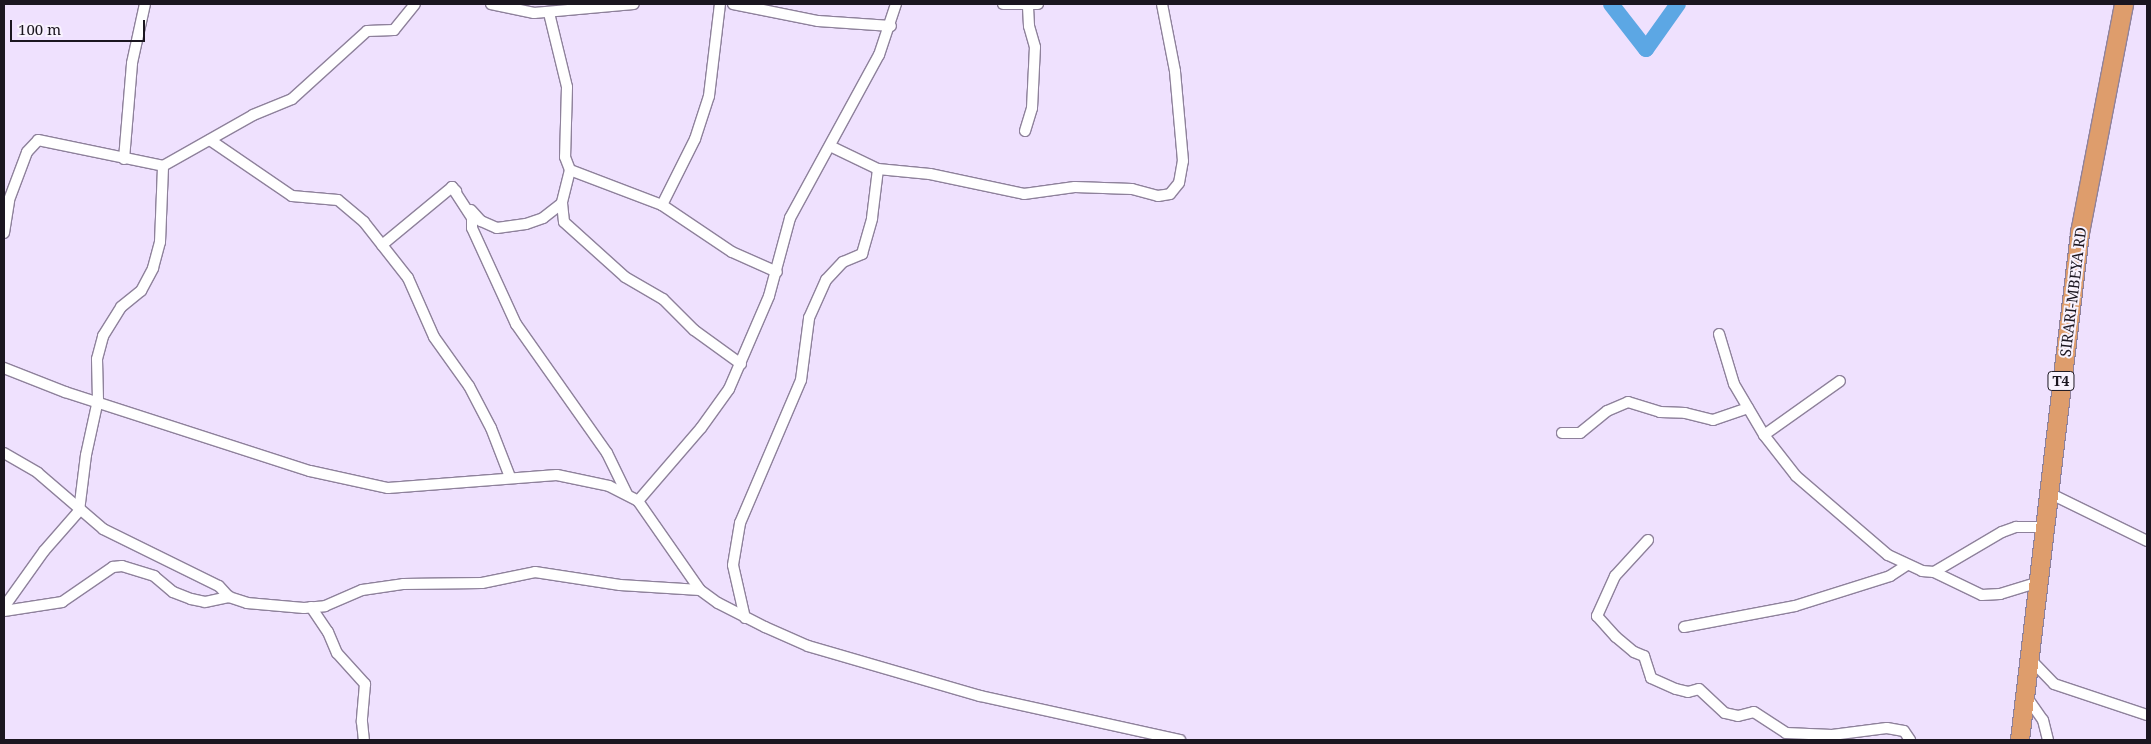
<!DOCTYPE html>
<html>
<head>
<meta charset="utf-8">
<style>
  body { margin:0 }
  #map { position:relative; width:2151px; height:744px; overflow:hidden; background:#efe1fe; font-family:"Noto Serif",serif }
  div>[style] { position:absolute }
  .river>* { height:16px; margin:-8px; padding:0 8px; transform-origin:8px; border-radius:8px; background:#5ca7e4 }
  .roads { filter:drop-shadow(1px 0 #8e819b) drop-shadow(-1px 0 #8e819b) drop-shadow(0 1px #8e819b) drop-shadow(0 -1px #8e819b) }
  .street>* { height:10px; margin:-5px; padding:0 5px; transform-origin:5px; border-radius:5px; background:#fff }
  .highway>* { height:18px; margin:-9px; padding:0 9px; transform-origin:9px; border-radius:9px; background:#de9d6c }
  span { translate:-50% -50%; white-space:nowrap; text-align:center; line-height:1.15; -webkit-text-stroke:4px #f8f2fe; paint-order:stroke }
  .shield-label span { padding:1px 4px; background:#f8f2fe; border:1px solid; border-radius:4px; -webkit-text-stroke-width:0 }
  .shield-label { font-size:14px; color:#1b1620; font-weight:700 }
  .street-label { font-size:15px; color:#1b1620 }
  .frame { position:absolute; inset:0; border:5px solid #1b1620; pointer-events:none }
  .scale { position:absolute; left:10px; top:20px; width:135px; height:22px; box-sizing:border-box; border:2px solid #1b1620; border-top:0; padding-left:6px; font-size:15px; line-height:18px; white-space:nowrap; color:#1b1620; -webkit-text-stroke:4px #f8f2fe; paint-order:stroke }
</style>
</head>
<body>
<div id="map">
  <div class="river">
    <i style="left:1611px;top:4px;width:57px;rotate:52.1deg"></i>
    <i style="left:1646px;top:49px;width:55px;rotate:-54.6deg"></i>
  </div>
  <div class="roads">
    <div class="street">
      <i style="left:491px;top:4px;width:44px;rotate:11.8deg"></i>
      <i style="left:534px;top:13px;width:100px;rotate:-5.1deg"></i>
      <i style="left:733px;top:4px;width:87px;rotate:11.3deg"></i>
      <i style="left:818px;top:21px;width:73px;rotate:3.9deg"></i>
      <i style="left:1003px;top:4px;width:35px"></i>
      <i style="left:549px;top:13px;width:76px;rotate:76.3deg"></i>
      <i style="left:567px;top:87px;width:70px;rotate:91.6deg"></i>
      <i style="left:565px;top:157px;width:14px;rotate:69deg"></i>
      <i style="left:570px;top:170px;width:34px;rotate:104deg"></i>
      <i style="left:562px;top:203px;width:19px;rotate:84deg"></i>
      <i style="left:564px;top:222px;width:82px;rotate:42deg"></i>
      <i style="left:625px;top:277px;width:44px;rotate:30.1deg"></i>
      <i style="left:663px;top:299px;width:44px;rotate:45deg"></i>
      <i style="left:694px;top:330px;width:58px;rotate:35.9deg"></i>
      <i style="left:1025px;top:131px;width:24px;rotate:-73deg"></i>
      <i style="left:1032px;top:108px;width:61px;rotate:-87.2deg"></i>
      <i style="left:1035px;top:47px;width:22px;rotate:-106deg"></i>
      <i style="left:1029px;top:26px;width:20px;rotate:-93deg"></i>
      <i style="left:210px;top:140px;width:99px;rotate:34.3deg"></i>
      <i style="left:292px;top:196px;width:46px;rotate:5deg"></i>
      <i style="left:338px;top:200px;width:34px;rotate:40deg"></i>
      <i style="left:364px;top:222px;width:71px;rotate:51.8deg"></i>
      <i style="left:408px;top:278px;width:64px;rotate:66.2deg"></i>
      <i style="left:434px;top:337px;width:60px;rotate:54.5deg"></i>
      <i style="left:469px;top:386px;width:47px;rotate:62.4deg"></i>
      <i style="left:491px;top:428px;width:53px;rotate:68.8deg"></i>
      <i style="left:830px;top:146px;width:53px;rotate:25.6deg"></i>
      <i style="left:878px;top:169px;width:52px;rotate:5.5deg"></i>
      <i style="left:930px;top:174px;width:96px;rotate:12deg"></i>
      <i style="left:1024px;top:194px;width:51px;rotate:-7.8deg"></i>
      <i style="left:1075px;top:187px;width:57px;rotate:2deg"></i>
      <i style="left:1132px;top:189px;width:27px;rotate:15deg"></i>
      <i style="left:1158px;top:196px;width:12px;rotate:-9deg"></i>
      <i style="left:1170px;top:194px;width:14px;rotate:-51deg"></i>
      <i style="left:1179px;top:183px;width:22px;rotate:-80deg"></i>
      <i style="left:1183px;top:161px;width:90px;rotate:-95.1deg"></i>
      <i style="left:1175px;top:71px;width:68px;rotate:-101deg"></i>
      <i style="left:124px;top:159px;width:96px;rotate:-85.2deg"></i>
      <i style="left:132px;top:63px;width:60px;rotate:-77.6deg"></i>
      <i style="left:570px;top:170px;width:98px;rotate:20.8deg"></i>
      <i style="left:662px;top:205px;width:84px;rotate:33.9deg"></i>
      <i style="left:732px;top:252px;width:49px;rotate:24deg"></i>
      <i style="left:452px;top:187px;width:37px;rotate:57deg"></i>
      <i style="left:472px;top:218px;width:10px;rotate:90deg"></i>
      <i style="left:472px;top:228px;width:106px;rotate:65.4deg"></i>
      <i style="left:516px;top:324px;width:158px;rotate:54.8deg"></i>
      <i style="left:607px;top:453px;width:46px;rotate:64deg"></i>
      <i style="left:662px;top:205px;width:74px;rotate:-63.4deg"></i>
      <i style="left:695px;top:139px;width:45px;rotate:-72deg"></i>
      <i style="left:709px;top:96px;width:93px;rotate:-83.2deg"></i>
      <i style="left:471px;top:210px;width:15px;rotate:48deg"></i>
      <i style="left:481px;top:221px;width:17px;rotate:24deg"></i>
      <i style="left:497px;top:228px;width:29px;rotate:-8deg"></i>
      <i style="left:526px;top:224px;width:18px;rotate:-19deg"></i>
      <i style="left:543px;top:218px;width:24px;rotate:-38deg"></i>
      <i style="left:4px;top:233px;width:33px;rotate:-81deg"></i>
      <i style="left:9px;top:200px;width:51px;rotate:-69.4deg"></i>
      <i style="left:27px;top:152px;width:16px;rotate:-47deg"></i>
      <i style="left:38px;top:140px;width:128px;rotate:11.7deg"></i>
      <i style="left:382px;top:245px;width:91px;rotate:-39.6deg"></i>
      <i style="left:452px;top:187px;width:6px;rotate:45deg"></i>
      <i style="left:1719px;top:334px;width:52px;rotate:73.3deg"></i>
      <i style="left:1734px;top:384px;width:59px;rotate:59.5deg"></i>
      <i style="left:1764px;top:435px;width:52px;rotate:52deg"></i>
      <i style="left:1796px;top:476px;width:121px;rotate:40.7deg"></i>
      <i style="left:1888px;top:555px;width:38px;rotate:25deg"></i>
      <i style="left:1922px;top:571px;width:12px;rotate:5deg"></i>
      <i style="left:1934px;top:572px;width:79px;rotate:-30.5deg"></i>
      <i style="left:2002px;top:532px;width:15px;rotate:-20deg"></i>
      <i style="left:2016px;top:527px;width:30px"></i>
      <i style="left:4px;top:368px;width:66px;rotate:21.5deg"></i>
      <i style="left:65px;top:392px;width:257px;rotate:17.9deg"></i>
      <i style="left:310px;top:471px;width:80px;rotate:12.3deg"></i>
      <i style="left:388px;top:488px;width:169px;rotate:-4.4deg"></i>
      <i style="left:557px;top:475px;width:53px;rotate:11.9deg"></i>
      <i style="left:609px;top:486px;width:33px;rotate:27deg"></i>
      <i style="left:638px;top:501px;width:108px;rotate:55.1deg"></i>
      <i style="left:700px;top:590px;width:22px;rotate:36deg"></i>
      <i style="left:718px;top:603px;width:53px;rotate:27.1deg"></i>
      <i style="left:765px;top:627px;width:47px;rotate:23.8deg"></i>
      <i style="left:808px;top:646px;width:179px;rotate:16.2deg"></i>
      <i style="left:980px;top:696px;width:205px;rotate:12.4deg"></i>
      <i style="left:1562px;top:433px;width:18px"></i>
      <i style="left:1580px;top:433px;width:35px;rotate:-39deg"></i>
      <i style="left:1607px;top:411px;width:23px;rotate:-23deg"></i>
      <i style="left:1628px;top:402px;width:34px;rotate:17deg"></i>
      <i style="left:1660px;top:412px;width:25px;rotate:2deg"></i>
      <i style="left:1685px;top:413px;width:29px;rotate:14deg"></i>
      <i style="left:1713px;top:420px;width:37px;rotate:-19deg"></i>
      <i style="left:1764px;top:435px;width:93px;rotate:-35.4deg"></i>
      <i style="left:4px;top:453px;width:39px;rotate:30deg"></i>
      <i style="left:38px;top:473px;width:86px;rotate:40.7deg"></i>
      <i style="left:103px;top:529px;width:129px;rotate:26.2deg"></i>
      <i style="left:219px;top:586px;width:15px;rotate:48deg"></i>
      <i style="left:229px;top:597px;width:19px;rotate:18deg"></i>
      <i style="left:247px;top:603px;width:57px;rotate:5deg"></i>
      <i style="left:304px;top:608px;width:21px;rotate:-5deg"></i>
      <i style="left:325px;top:606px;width:40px;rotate:-23.4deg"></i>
      <i style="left:362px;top:590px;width:41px;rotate:-8.3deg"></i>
      <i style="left:403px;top:584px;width:79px;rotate:-0.7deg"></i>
      <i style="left:482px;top:583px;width:54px;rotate:-11.7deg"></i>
      <i style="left:535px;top:572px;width:86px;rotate:8.7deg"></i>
      <i style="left:620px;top:585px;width:80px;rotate:3.6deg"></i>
      <i style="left:2047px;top:492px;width:111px;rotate:26.1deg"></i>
      <i style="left:638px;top:501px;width:96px;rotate:-49.2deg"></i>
      <i style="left:701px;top:428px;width:48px;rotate:-54.3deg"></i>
      <i style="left:729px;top:389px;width:101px;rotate:-66.7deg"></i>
      <i style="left:769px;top:296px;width:81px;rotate:-74.9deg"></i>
      <i style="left:790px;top:218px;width:186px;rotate:-61.4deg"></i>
      <i style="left:879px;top:55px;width:54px;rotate:-71.6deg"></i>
      <i style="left:1648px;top:540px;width:49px;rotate:132.5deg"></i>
      <i style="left:1615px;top:576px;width:44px;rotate:114.2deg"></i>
      <i style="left:1597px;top:616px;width:28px;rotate:48deg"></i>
      <i style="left:1616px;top:637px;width:23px;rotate:40deg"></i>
      <i style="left:1634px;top:652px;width:11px;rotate:22deg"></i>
      <i style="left:1644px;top:656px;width:23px;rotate:72deg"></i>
      <i style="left:1651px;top:678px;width:27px;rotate:24deg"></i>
      <i style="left:1676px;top:689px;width:12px;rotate:14deg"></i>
      <i style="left:1688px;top:692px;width:11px;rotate:-15deg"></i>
      <i style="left:1699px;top:689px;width:35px;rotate:43deg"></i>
      <i style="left:1725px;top:713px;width:13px;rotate:13deg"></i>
      <i style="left:1738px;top:716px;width:16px;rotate:-14deg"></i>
      <i style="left:1754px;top:712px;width:38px;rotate:33deg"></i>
      <i style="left:1786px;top:733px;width:46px;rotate:2.5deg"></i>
      <i style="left:1832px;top:735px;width:55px;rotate:-7.3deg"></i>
      <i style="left:1887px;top:728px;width:17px;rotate:10deg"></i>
      <i style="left:1904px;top:731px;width:11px;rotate:56deg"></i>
      <i style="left:1934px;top:572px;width:53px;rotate:25.6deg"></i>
      <i style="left:1982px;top:595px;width:18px;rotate:-3deg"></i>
      <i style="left:2000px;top:594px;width:41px;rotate:-17.1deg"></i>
      <i style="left:4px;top:607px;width:69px;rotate:-54.5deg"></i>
      <i style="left:44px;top:551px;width:53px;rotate:-48.8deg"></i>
      <i style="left:79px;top:511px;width:56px;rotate:-82.9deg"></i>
      <i style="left:86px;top:455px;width:56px;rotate:-77.7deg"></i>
      <i style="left:98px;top:400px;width:41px;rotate:-91.4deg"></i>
      <i style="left:97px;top:359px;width:24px;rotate:-75deg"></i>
      <i style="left:103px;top:336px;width:34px;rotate:-58deg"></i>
      <i style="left:121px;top:307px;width:26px;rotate:-39deg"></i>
      <i style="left:141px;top:291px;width:26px;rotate:-62deg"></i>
      <i style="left:153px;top:268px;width:27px;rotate:-75deg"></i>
      <i style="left:160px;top:242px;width:76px;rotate:-87.7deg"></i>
      <i style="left:163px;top:166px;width:103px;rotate:-29.5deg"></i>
      <i style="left:253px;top:115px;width:42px;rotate:-22.3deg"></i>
      <i style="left:292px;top:99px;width:101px;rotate:-42.2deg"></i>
      <i style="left:367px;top:31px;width:27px;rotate:-2deg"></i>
      <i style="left:394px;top:30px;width:33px;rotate:-51deg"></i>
      <i style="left:311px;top:607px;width:30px;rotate:56deg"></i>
      <i style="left:328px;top:632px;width:23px;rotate:67deg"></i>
      <i style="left:337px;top:653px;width:42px;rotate:47.9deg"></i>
      <i style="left:365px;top:684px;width:38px;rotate:95deg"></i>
      <i style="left:362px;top:722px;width:18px;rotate:84deg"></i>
      <i style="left:4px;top:611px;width:59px;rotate:-8.8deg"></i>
      <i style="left:62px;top:602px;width:62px;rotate:-34.5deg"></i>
      <i style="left:113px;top:567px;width:9px;rotate:-6deg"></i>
      <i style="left:122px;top:566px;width:34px;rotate:17deg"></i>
      <i style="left:154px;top:576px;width:25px;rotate:40deg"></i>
      <i style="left:173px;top:592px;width:19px;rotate:21deg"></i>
      <i style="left:191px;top:599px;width:14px;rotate:12deg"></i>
      <i style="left:205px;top:602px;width:25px;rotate:-12deg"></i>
      <i style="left:745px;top:618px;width:54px;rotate:-102.8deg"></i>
      <i style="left:733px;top:565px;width:43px;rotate:-80.5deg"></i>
      <i style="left:740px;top:523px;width:155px;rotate:-66.9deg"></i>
      <i style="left:801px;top:380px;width:63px;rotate:-82.6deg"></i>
      <i style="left:809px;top:318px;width:42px;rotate:-65.9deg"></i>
      <i style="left:826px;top:280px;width:25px;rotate:-47deg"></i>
      <i style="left:843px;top:262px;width:21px;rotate:-23deg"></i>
      <i style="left:862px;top:254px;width:37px;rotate:-74deg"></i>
      <i style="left:872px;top:218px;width:49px;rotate:-83deg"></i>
      <i style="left:1684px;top:627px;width:113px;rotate:-10.7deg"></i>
      <i style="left:1795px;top:606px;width:100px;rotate:-17.5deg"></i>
      <i style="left:1890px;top:576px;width:20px;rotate:-33deg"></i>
      <i style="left:2031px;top:660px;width:33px;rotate:46deg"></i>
      <i style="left:2054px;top:684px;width:98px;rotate:18.4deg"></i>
      <i style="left:2026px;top:696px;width:29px;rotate:55deg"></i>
      <i style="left:2043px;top:720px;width:21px;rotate:76deg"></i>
    </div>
    <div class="highway">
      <i style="left:2020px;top:740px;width:511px;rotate:-83.25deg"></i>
      <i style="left:2080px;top:233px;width:233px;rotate:-79.1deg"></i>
    </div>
  </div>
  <div class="shield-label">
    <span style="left:2061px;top:381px">T4</span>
  </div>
  <div class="street-label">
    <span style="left:2073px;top:292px;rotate:-83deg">SIRARI-MBEYA RD</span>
  </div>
  <div class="frame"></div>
  <div class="scale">100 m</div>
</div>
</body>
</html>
